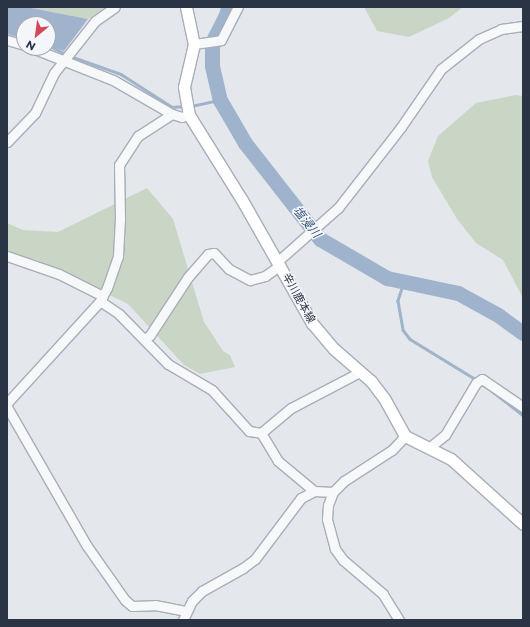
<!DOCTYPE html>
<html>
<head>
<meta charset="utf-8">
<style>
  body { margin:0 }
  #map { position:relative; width:530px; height:627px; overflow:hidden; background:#e4e7ec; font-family:Montserrat,"Noto Sans JP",sans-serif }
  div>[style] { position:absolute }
  .green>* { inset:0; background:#c9d6c5 }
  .water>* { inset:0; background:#9fb4cc }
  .stream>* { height:2.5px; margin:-1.25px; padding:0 1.25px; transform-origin:1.25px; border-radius:1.25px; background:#9fb4cc }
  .river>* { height:15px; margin:-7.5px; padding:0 7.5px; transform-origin:7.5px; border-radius:7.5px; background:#9fb4cc }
  .roads { filter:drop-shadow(1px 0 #a9aeb7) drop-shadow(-1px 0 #a9aeb7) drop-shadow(0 1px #a9aeb7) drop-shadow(0 -1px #a9aeb7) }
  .minor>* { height:9px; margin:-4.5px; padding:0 4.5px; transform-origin:4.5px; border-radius:4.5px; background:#f7f8fa }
  .major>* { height:11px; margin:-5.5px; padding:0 5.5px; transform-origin:5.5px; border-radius:5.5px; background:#fff }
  span { translate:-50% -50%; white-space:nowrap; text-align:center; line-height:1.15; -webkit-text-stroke:3px #f4f6f9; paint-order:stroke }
  .street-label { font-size:11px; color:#2b3445 }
  .water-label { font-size:12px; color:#34527a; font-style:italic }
  .frame { position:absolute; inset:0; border:8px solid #2b3445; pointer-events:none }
  .north { position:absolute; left:16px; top:16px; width:40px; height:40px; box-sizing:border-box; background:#f4f6f9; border:1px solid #a4a8b1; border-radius:50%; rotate:209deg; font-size:11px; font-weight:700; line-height:16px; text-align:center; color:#2b3445 }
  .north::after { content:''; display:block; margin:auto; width:14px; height:18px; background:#d1495b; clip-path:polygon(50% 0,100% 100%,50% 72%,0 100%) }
</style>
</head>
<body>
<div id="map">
  <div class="green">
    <i style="clip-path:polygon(26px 7px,106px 7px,88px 19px)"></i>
    <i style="clip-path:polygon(364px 7px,463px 7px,449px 18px,409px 37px,377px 31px)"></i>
    <i style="clip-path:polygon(516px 95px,523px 96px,523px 298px,503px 260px,476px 243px,457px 219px,432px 177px,428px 161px,438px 136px,476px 103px)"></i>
    <i style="clip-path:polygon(147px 188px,173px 219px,204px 322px,223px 351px,230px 355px,235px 367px,200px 374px,184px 365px,128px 304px,37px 260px,7px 253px,7px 223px,23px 230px,58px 232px)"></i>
  </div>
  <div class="water">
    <i style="clip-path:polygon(7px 7px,26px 7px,88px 19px,64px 51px,48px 46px,48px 24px,24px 24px,24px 39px,7px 34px)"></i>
  </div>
  <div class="stream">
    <i style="left:48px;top:45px;width:20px;rotate:27deg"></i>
    <i style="left:70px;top:56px;width:54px;rotate:19.4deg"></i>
    <i style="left:121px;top:74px;width:61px;rotate:32.9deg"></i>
    <i style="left:172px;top:107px;width:12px;rotate:-5deg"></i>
    <i style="left:191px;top:106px;width:30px;rotate:-12deg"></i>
    <i style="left:404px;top:282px;width:20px;rotate:108deg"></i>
    <i style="left:398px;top:301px;width:29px;rotate:80deg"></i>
    <i style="left:403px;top:330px;width:11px;rotate:52deg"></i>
    <i style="left:410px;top:339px;width:79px;rotate:31.5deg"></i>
    <i style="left:492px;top:391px;width:39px;rotate:38deg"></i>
  </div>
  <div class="river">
    <i style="left:228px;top:7px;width:8px;rotate:104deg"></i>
    <i style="left:226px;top:15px;width:30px;rotate:117deg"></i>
    <i style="left:212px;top:42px;width:24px;rotate:90deg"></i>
    <i style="left:212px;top:66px;width:35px;rotate:77deg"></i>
    <i style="left:220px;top:100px;width:50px;rotate:59.8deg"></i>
    <i style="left:245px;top:143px;width:122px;rotate:52deg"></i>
    <i style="left:320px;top:239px;width:78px;rotate:30.2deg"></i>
    <i style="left:387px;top:278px;width:73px;rotate:11.9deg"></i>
    <i style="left:458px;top:293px;width:46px;rotate:28.8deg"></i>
    <i style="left:498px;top:315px;width:31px;rotate:36deg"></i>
  </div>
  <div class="roads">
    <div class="minor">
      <i style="left:7px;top:40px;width:18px;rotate:16deg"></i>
      <i style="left:194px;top:44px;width:27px;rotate:-8deg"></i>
      <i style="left:221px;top:40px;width:37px;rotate:-63deg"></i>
      <i style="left:32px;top:48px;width:87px;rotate:21.6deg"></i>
      <i style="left:113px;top:80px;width:68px;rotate:30deg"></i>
      <i style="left:172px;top:114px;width:10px;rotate:17deg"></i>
      <i style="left:182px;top:117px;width:7px;rotate:-16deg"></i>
      <i style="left:7px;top:142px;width:40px;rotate:-46deg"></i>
      <i style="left:35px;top:113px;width:44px;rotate:-64.6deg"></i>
      <i style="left:54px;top:73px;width:66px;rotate:-51.7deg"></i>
      <i style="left:95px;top:21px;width:24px;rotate:-35deg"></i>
      <i style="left:7px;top:256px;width:55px;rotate:19.1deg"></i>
      <i style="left:59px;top:274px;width:49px;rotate:26.6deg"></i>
      <i style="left:278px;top:261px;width:80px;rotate:-41.5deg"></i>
      <i style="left:338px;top:208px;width:103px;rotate:-52.1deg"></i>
      <i style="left:401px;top:127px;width:70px;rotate:-55.4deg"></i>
      <i style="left:441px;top:69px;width:48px;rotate:-38.3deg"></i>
      <i style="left:479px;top:39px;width:24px;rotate:-24deg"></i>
      <i style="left:501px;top:29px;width:22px;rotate:-8deg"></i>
      <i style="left:100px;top:301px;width:23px;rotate:34deg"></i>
      <i style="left:119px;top:314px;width:70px;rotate:45.6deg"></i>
      <i style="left:168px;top:364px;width:51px;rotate:30.6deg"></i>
      <i style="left:212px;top:390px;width:55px;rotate:47.9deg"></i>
      <i style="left:249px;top:431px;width:12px;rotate:9deg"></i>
      <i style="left:145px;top:339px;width:6px;rotate:-39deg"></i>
      <i style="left:150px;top:335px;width:69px;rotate:-56.8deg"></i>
      <i style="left:188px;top:277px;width:30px;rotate:-49deg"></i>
      <i style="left:208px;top:254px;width:6px;rotate:-9deg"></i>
      <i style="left:214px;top:253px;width:22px;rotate:47deg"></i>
      <i style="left:229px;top:269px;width:24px;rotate:28deg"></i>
      <i style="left:250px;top:280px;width:16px;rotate:-15deg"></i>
      <i style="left:265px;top:276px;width:19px;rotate:-36deg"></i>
      <i style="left:7px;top:403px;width:138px;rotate:-47.6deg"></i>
      <i style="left:100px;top:301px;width:15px;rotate:-62deg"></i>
      <i style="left:107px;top:288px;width:34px;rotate:-71deg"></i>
      <i style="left:118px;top:256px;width:36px;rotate:-87deg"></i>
      <i style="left:120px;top:220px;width:55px;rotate:-91deg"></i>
      <i style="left:119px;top:165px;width:35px;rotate:-57deg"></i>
      <i style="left:138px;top:136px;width:40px;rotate:-32.9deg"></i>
      <i style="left:7px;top:407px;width:160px;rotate:60.1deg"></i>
      <i style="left:87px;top:546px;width:66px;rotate:54.9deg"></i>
      <i style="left:125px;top:600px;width:9px;rotate:41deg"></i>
      <i style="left:132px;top:606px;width:23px;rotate:-2deg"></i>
      <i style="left:155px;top:605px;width:32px;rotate:11deg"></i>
      <i style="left:430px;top:447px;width:19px;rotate:-39deg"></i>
      <i style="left:445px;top:435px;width:61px;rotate:-59.2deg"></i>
      <i style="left:476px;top:383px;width:7px;rotate:-34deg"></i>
      <i style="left:482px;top:379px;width:50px;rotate:34.3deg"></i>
      <i style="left:314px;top:491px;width:47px;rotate:-140.2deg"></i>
      <i style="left:278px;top:461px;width:33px;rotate:-121deg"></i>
      <i style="left:261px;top:433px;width:39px;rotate:-40deg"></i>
      <i style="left:291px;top:408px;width:78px;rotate:-27.6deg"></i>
      <i style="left:183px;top:620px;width:21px;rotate:-65deg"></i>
      <i style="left:192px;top:601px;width:14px;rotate:-45deg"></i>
      <i style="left:202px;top:591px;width:47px;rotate:-29.3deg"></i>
      <i style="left:243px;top:568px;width:15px;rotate:-37deg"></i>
      <i style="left:255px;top:559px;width:76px;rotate:-53deg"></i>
      <i style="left:301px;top:498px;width:15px;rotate:-28deg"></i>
      <i style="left:314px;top:491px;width:19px;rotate:3deg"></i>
      <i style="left:399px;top:620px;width:31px;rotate:-122deg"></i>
      <i style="left:383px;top:594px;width:52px;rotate:-139.6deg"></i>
      <i style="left:343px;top:560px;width:14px;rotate:-126deg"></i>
      <i style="left:335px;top:549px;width:31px;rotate:-105deg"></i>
      <i style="left:327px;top:519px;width:14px;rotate:-86deg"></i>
      <i style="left:328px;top:505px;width:14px;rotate:-69deg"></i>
      <i style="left:333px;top:492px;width:16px;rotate:-45deg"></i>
      <i style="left:344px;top:481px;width:57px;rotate:-32.9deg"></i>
      <i style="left:392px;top:450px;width:19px;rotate:-47deg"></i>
    </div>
    <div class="major">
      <i style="left:186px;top:7px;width:38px;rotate:78deg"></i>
      <i style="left:194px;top:44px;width:44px;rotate:103.1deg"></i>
      <i style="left:184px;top:87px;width:28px;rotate:80deg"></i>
      <i style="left:189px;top:115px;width:100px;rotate:58.1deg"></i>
      <i style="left:242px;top:200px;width:142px;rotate:60.4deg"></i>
      <i style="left:312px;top:323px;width:34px;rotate:50deg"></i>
      <i style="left:334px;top:349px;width:49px;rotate:40.9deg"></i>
      <i style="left:371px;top:381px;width:21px;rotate:53deg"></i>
      <i style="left:384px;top:398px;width:43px;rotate:61.1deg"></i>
      <i style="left:405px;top:436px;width:51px;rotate:26.6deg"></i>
      <i style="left:451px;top:459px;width:97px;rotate:42.1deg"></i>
    </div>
  </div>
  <div class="street-label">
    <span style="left:299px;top:298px;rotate:61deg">辛川鹿本線</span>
  </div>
  <div class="water-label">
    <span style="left:307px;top:222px;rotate:51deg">塩浸川</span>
  </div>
  <div class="frame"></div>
  <div class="north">N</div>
</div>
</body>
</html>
